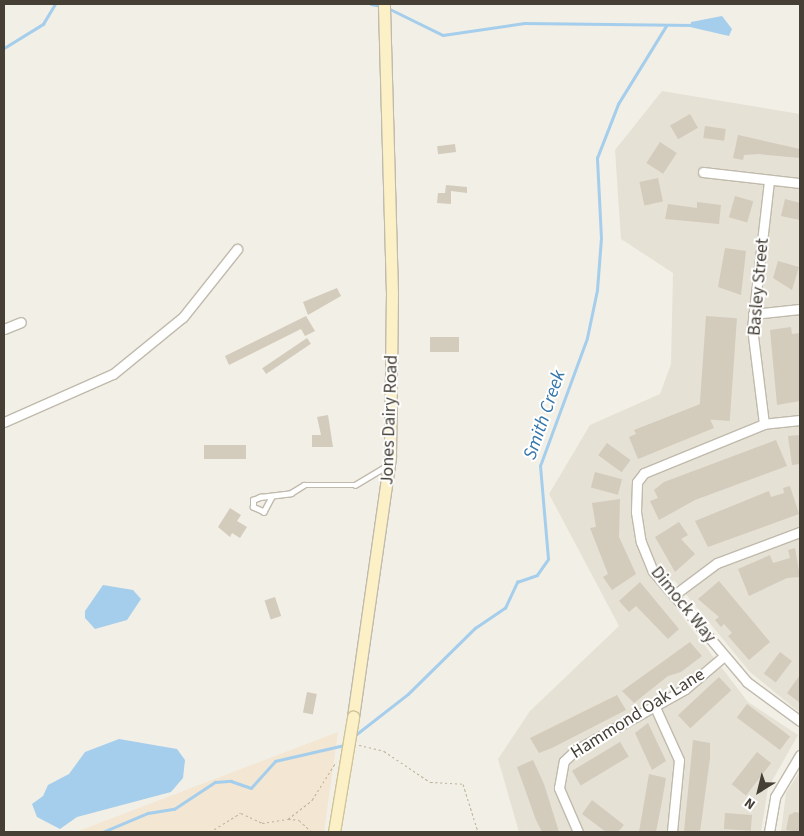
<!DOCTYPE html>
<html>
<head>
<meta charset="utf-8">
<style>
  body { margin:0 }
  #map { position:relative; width:804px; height:836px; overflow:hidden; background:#f2efe6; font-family:"Source Sans 3",sans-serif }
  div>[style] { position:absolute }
  .residential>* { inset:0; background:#e6e1d5 }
  .commercial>* { inset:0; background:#f3e6d2 }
  .water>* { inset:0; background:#a5ceec }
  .stream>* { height:2.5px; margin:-1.25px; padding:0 1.25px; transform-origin:1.25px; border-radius:1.25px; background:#a5ceec }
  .building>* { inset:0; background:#d3cbbc; transform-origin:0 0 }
  .path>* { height:1px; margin-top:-0.5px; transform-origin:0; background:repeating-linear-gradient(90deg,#beb39b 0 2.5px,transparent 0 5px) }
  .roads { filter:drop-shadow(1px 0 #c0baac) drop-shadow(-1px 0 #c0baac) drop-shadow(0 1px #c0baac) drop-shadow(0 -1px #c0baac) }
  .lane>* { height:4.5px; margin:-2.25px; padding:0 2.25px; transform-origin:2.25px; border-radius:2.25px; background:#fff }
  .street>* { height:9px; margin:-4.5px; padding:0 4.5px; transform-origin:4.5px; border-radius:4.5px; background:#fff }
  .secondary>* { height:11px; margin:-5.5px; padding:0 5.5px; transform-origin:5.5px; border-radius:5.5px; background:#fcf0c7 }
  .bridges { filter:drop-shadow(1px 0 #d0c398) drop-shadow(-1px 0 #d0c398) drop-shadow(0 1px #d0c398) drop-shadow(0 -1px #d0c398) }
  .secondary-bridge>* { height:11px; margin:-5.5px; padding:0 5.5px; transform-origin:5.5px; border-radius:5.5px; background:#fcf0c7 }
  span { translate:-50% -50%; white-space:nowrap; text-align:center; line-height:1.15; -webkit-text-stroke:4px #fff; paint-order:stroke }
  .street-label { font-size:18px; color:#453f36 }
  .water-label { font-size:19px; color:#3576ab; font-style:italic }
  .frame { position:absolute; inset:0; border:5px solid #453f36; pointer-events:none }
  .north { position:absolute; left:734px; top:766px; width:50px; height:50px; -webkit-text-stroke:4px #fff; paint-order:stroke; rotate:216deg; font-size:14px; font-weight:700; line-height:20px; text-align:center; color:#453f36 }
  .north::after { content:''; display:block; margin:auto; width:18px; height:22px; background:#453f36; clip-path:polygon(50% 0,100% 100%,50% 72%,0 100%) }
</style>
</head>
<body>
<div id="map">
  <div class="residential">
    <i style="clip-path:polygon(662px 91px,800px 114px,800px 713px,750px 672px,674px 580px,662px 590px,748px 702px,798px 735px,768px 788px,761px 832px,519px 832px,498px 759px,530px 711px,619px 626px,549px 494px,590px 425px,660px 394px,671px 364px,673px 273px,621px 239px,615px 150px)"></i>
    <i style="clip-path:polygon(800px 771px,800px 832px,781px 832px,786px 793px)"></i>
  </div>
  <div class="commercial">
    <i style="clip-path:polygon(338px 732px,324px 832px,76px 832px)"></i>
  </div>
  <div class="water">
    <i style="clip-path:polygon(722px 16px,732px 29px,729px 36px,690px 27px,691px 22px)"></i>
    <i style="clip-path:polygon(103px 585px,133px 590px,141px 599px,127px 620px,95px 629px,85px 618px,85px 611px)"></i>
    <i style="clip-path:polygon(119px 739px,177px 749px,185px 760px,183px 778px,171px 792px,77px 817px,60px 829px,37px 817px,32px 804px,43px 796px,48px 785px,69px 774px,85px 752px)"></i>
  </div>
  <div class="stream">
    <i style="left:320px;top:4px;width:37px"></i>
    <i style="left:371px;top:4px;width:10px;rotate:11deg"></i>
    <i style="left:388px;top:8px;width:61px;rotate:26.1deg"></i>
    <i style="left:443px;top:35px;width:82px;rotate:-8.4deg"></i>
    <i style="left:524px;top:23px;width:169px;rotate:0.7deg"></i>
    <i style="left:4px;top:48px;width:46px;rotate:-31.6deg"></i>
    <i style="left:43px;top:24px;width:23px;rotate:-59deg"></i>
    <i style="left:354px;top:736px;width:68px;rotate:-37.9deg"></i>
    <i style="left:408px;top:694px;width:94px;rotate:-44.6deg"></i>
    <i style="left:475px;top:628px;width:36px;rotate:-34deg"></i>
    <i style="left:505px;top:608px;width:29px;rotate:-65deg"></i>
    <i style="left:517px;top:582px;width:21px;rotate:-19deg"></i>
    <i style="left:537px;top:575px;width:19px;rotate:-55deg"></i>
    <i style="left:548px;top:559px;width:93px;rotate:-94.9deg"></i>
    <i style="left:540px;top:466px;width:136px;rotate:-69.8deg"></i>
    <i style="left:587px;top:338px;width:49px;rotate:-78.2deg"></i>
    <i style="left:597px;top:290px;width:52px;rotate:-85.6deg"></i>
    <i style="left:601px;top:238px;width:80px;rotate:-92.9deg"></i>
    <i style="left:597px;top:158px;width:58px;rotate:-68.7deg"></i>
    <i style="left:618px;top:104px;width:92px;rotate:-58.4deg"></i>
    <i style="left:103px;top:832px;width:49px;rotate:-22.9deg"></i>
    <i style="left:148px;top:813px;width:26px;rotate:-9deg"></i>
    <i style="left:174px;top:809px;width:49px;rotate:-33.4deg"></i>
    <i style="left:215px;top:782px;width:16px;rotate:-4deg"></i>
    <i style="left:231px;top:781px;width:21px;rotate:19deg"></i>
    <i style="left:251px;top:788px;width:36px;rotate:-48deg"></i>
    <i style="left:275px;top:761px;width:72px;rotate:-12.9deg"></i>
  </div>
  <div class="building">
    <i style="left:690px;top:114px;width:16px;height:23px;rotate:60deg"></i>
    <i style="left:705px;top:126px;width:21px;height:12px;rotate:8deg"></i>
    <i style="clip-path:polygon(738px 135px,800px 149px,800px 158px,758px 154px,744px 155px,743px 160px,733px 158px)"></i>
    <i style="left:660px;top:142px;width:20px;height:25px;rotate:33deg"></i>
    <i style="left:455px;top:144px;width:8px;height:18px;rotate:83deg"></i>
    <i style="left:658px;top:178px;width:24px;height:19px;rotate:78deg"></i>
    <i style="clip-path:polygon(446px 185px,467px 187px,467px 193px,451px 191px,451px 204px,437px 203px,438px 193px,445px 193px)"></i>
    <i style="left:735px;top:196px;width:19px;height:22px;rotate:16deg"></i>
    <i style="clip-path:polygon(785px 199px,800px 203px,800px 220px,781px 216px)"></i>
    <i style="clip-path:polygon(697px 202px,721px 205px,719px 224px,665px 219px,668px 204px,697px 208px)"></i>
    <i style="clip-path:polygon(725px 248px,746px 251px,741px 295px,718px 287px)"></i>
    <i style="clip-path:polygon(778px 261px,799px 267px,792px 290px,773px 278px)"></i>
    <i style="clip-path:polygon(337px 288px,341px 296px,308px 315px,303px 302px)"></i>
    <i style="clip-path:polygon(306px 316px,315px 331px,305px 336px,301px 329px,229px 365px,225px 356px)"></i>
    <i style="left:706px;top:316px;width:31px;height:103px;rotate:4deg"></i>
    <i style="clip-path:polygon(791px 327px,792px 334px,800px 333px,800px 401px,777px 405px,770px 330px)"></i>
    <i style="left:430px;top:337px;width:29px;height:15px"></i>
    <i style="left:307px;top:338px;width:7px;height:54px;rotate:56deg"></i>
    <i style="clip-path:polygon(703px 403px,714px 428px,638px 459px,629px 437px,636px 434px,634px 430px)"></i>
    <i style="clip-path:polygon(328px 415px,333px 447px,312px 447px,312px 435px,321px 435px,317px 417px)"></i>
    <i style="clip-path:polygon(800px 435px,800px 464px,792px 465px,788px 436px)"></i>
    <i style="clip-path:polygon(776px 440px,787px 466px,695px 500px,659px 520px,650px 501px,658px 498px,654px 490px,664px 482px)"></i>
    <i style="left:607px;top:443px;width:29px;height:15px;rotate:36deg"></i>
    <i style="left:204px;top:445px;width:42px;height:14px"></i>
    <i style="left:595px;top:472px;width:28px;height:16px;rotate:15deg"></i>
    <i style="clip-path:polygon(790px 486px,799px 514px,708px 547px,695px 521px,769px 491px,771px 497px,784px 493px,783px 488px)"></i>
    <i style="clip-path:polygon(620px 499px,619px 537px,636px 574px,612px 590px,603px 577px,608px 574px,590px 528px,596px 527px,592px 503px)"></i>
    <i style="clip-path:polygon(230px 508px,241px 515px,237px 521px,247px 527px,240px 538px,232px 533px,230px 537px,218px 527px)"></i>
    <i style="clip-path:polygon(679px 522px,688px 535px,681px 539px,695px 554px,675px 572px,655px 537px)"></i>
    <i style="clip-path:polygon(795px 548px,800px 577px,787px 578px,749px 596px,738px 569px,770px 555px,773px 563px,790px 558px,788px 550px)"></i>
    <i style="clip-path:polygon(719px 581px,770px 642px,749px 660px,728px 636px,732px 633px,724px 624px,721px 627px,715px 620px,719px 617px,698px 599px)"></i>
    <i style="clip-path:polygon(640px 582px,679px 629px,668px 639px,636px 606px,629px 612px,619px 601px)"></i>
    <i style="left:275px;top:597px;width:20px;height:11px;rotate:72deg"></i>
    <i style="clip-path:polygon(690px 642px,702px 656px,681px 672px,668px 676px,634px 703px,622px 691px)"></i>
    <i style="left:780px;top:652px;width:15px;height:27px;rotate:37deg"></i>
    <i style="clip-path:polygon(800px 675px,800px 703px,787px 693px)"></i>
    <i style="left:719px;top:677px;width:18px;height:56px;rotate:47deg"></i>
    <i style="left:307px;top:692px;width:10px;height:21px;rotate:11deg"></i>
    <i style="clip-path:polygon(617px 695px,626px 710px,552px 748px,539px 753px,530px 738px)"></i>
    <i style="left:747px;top:704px;width:54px;height:17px;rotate:37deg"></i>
    <i style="clip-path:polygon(648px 723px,666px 761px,652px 770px,635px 733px)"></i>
    <i style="clip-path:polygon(693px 740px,710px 743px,710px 758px,700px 832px,684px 832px)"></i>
    <i style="left:620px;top:742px;width:17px;height:56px;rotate:59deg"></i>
    <i style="left:757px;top:752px;width:18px;height:41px;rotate:38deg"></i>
    <i style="clip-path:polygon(533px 760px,544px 784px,559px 832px,542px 832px,536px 820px,517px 767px)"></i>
    <i style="clip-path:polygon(649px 774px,666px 778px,662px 801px,656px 832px,639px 832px)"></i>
    <i style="clip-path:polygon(592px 800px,624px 825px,618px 832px,606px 832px,582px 814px)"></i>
    <i style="clip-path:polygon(795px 812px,800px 813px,800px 832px,786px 830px,789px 815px)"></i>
    <i style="left:725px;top:813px;width:27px;height:16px;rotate:4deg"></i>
  </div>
  <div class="path">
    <i style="left:359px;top:745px;width:26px;rotate:13deg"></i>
    <i style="left:384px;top:751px;width:55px;rotate:34deg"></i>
    <i style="left:430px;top:782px;width:33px;rotate:3deg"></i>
    <i style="left:463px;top:784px;width:50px;rotate:72.6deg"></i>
    <i style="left:288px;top:819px;width:11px;rotate:5deg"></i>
    <i style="left:299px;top:820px;width:18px;rotate:43deg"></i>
    <i style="left:210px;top:832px;width:36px;rotate:-32deg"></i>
    <i style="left:241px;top:813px;width:23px;rotate:25deg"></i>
    <i style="left:262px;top:823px;width:26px;rotate:-9deg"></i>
    <i style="left:288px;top:819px;width:31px;rotate:-38deg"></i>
    <i style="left:312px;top:800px;width:45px;rotate:-57.7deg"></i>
  </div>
  <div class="roads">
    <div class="lane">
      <i style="left:272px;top:497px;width:17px;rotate:118deg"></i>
      <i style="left:264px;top:512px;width:12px;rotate:-156deg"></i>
      <i style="left:253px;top:507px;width:7px;rotate:-90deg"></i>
      <i style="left:253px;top:500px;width:8px;rotate:-23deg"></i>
      <i style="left:260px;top:497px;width:31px;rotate:-7deg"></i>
      <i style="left:291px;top:493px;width:15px;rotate:-32deg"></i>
      <i style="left:304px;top:485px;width:51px"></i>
      <i style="left:355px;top:485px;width:39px;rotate:-31deg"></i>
    </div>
    <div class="street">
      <i style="left:703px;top:172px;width:98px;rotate:6.5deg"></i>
      <i style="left:753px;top:314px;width:47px;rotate:-6.1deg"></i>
      <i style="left:4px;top:329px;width:18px;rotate:-22deg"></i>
      <i style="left:800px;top:420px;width:36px;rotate:174deg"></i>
      <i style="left:764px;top:424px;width:130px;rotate:157.8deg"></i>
      <i style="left:644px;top:473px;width:11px;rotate:128deg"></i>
      <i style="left:637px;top:482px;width:30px;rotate:92deg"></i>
      <i style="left:636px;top:512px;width:30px;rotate:81deg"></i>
      <i style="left:641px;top:542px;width:31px;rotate:68deg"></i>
      <i style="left:653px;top:571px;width:145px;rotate:49.7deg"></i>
      <i style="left:747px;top:682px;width:66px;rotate:36.3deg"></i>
      <i style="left:4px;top:422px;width:119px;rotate:-23.8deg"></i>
      <i style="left:113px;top:374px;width:90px;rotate:-39.2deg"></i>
      <i style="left:183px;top:317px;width:87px;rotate:-51.5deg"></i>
      <i style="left:764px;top:424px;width:97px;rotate:-97.1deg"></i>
      <i style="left:752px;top:328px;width:149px;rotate:-83.4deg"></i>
      <i style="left:674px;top:595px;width:54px;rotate:-36.7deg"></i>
      <i style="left:717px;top:563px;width:89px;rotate:-20.5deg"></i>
      <i style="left:655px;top:707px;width:58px;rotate:65.6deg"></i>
      <i style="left:679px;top:760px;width:72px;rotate:95.6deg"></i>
      <i style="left:578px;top:832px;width:48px;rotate:-113.4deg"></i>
      <i style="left:559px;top:788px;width:27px;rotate:-80deg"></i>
      <i style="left:564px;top:761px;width:16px;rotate:-43deg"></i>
      <i style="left:576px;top:750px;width:125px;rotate:-29.2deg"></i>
      <i style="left:685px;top:689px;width:51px;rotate:-40.2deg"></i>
      <i style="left:769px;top:832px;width:36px;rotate:-80deg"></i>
      <i style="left:775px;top:797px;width:49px;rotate:-59.2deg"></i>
    </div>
    <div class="secondary">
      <i style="left:353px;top:717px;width:264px;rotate:-81.9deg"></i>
      <i style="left:390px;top:456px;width:163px;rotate:-89.3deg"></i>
      <i style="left:392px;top:293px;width:289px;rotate:-91.6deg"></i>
    </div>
  </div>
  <div class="bridges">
    <div class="secondary-bridge">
      <i style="left:334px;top:832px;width:117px;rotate:-80.6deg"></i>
    </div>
  </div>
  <div class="street-label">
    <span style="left:759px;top:287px;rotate:-85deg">Basley Street</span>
    <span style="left:390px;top:420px;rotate:-88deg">Jones Dairy Road</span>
    <span style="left:683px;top:605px;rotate:51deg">Dimock Way</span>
    <span style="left:638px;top:714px;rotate:-32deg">Hammond Oak Lane</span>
  </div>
  <div class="water-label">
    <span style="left:545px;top:415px;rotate:-71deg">Smith Creek</span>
  </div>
  <div class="frame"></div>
  <div class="north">N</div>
</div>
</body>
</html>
